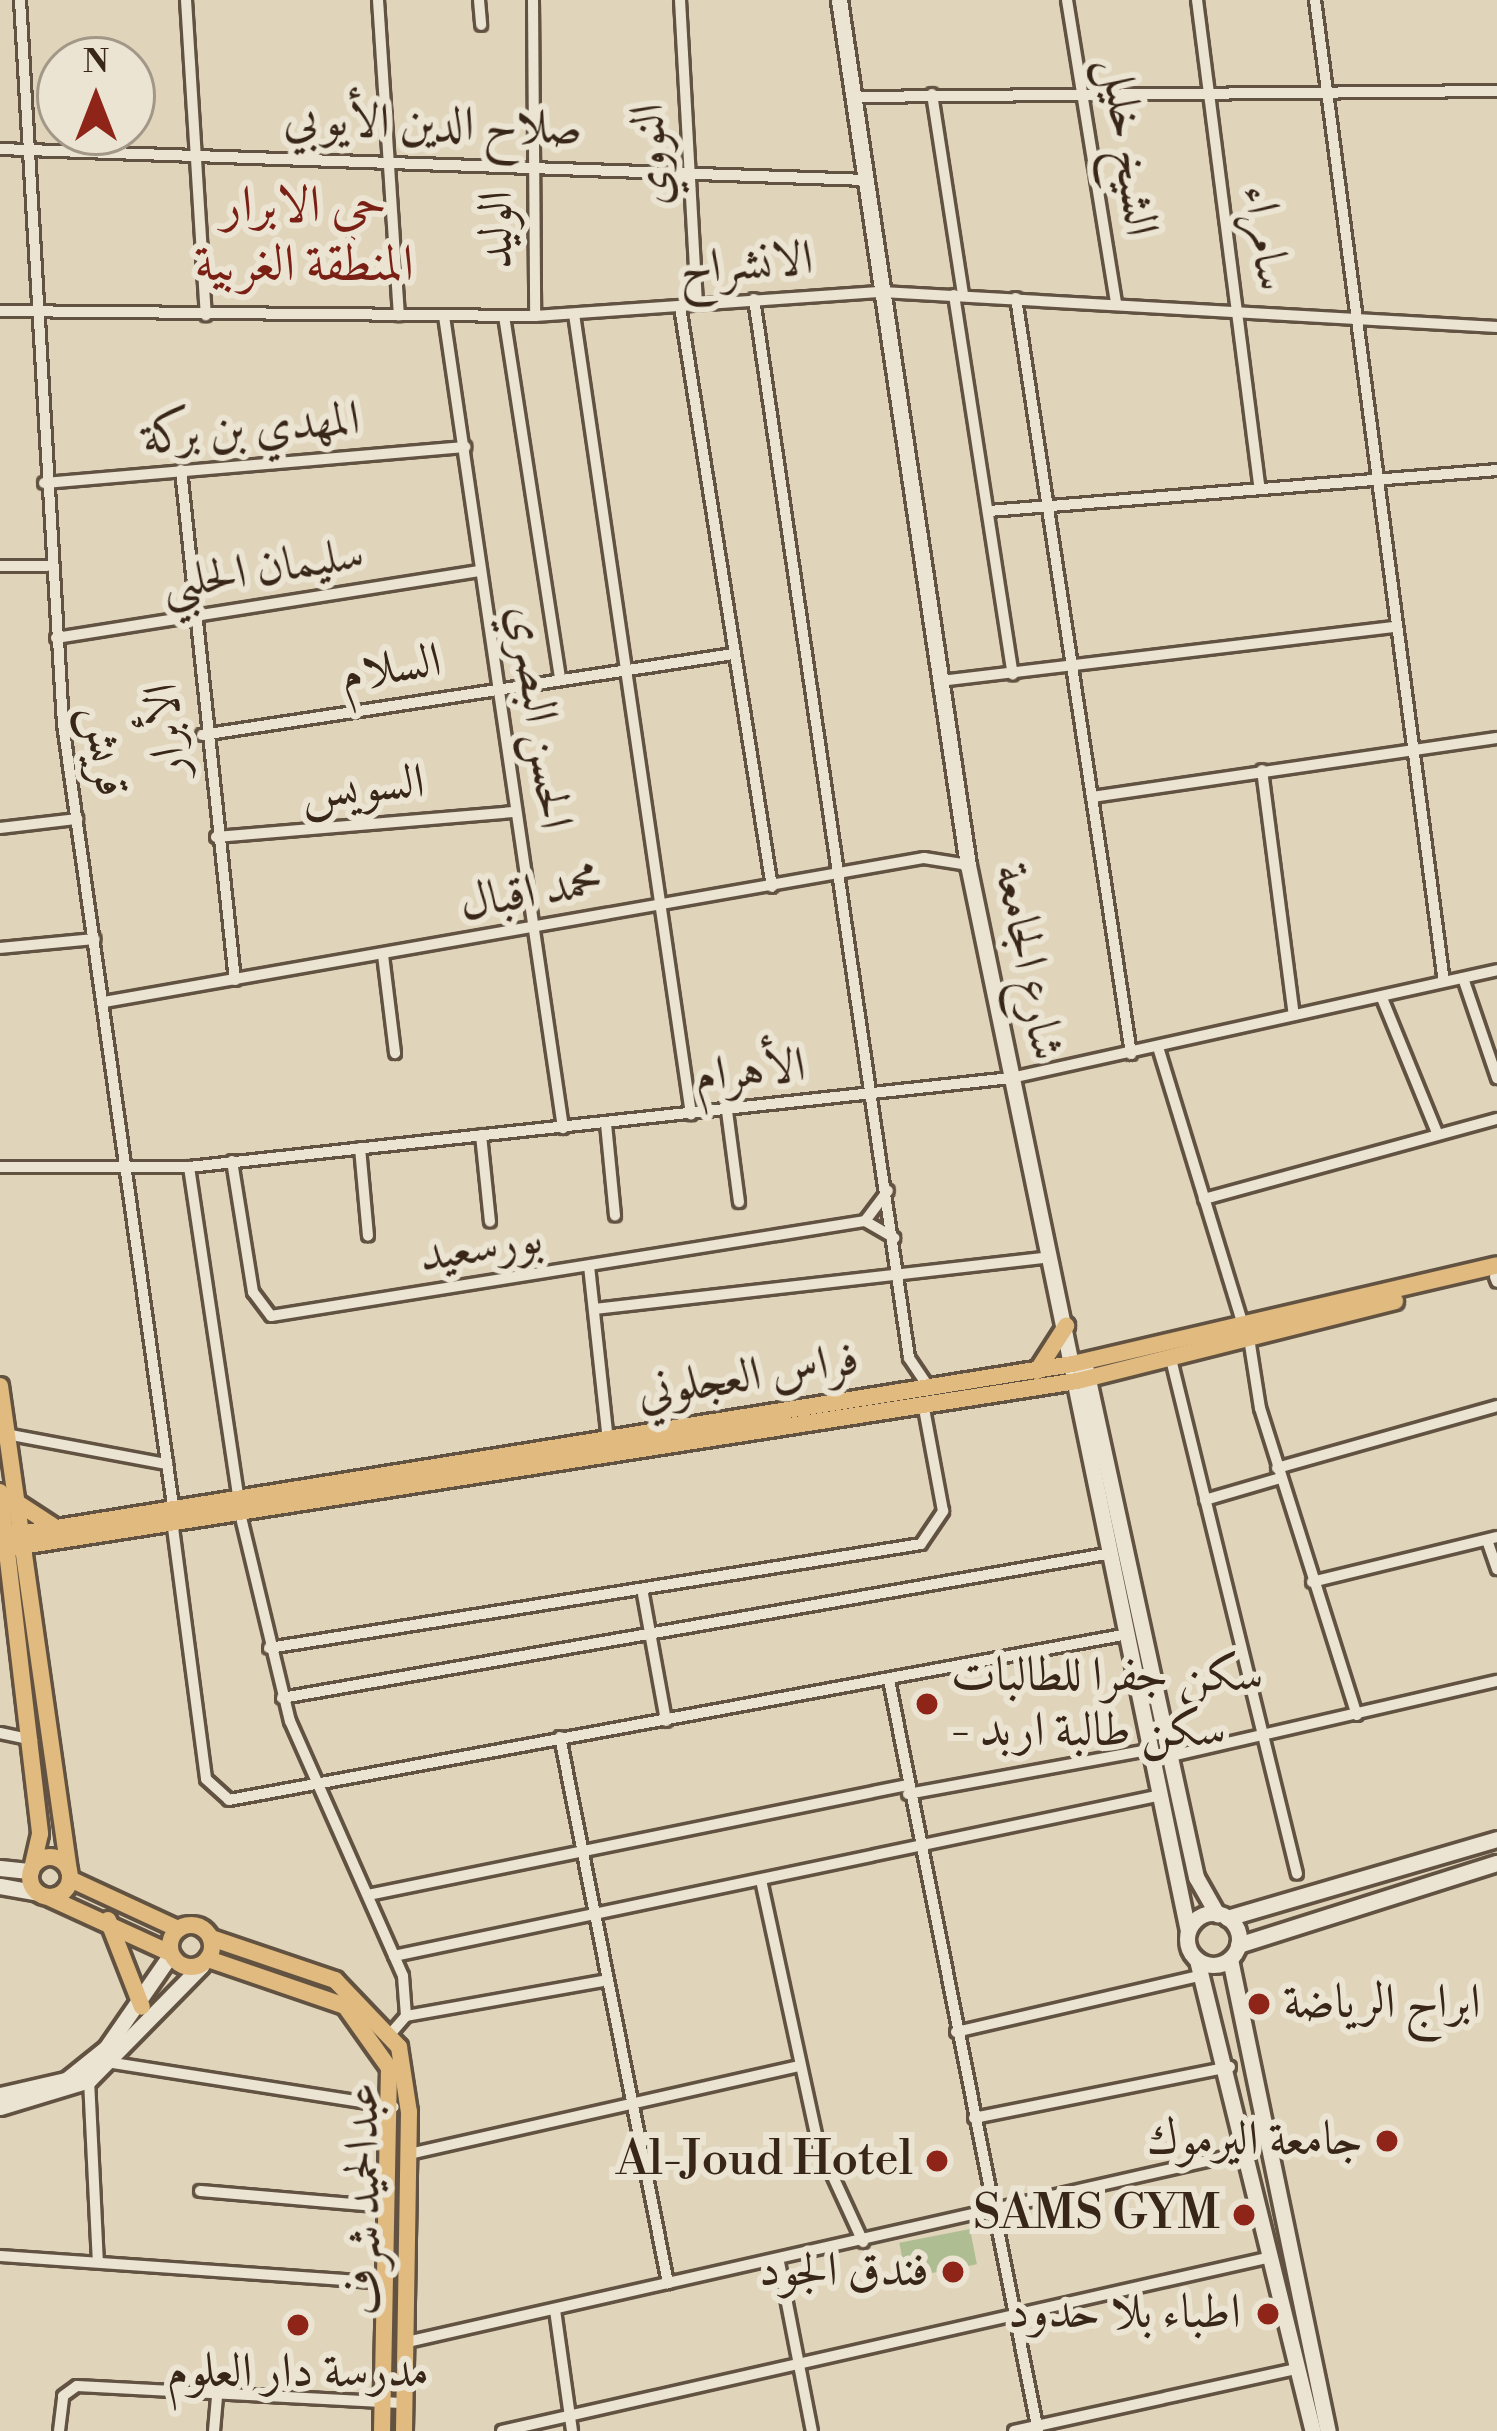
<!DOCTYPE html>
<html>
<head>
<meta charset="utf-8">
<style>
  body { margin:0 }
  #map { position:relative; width:1497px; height:2431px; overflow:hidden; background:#e0d5bb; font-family:"Libre Bodoni",Amiri,serif }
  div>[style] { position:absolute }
  .green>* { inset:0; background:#afbe92; transform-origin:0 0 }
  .roads { filter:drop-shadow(3px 0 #625241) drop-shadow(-3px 0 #625241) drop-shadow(0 3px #625241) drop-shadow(0 -3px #625241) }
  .street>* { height:10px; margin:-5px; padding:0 5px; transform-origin:5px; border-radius:5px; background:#ebe4d3 }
  .secondary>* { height:15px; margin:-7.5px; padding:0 7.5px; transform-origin:7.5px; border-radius:7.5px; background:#ebe4d3 }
  .secondary>.ring { margin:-7.5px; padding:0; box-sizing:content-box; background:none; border:15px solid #ebe4d3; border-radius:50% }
  .primary>* { height:16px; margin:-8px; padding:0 8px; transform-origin:8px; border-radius:8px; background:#e0ba7e }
  .primary>.ring { margin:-8px; padding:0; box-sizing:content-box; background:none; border:16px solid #e0ba7e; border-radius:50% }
  .dots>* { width:33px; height:33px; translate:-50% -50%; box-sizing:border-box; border:6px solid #ebe4d3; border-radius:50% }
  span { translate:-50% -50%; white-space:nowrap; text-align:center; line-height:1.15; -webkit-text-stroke:12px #ebe4d3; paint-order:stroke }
  .street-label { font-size:48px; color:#382618 }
  .poi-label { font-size:48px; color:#382618 }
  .left { translate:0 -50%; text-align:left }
  .right { translate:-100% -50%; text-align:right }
  .neighbourhood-label { font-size:51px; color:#7a1f14 }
  .north { position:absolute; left:36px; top:36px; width:120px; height:120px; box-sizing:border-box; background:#ebe4d3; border:3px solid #a39888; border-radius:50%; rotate:0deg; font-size:33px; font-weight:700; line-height:48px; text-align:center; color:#382618 }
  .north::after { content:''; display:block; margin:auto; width:42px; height:54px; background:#8f2418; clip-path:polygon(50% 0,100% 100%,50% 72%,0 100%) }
</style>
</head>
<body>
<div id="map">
  <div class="green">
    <i style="left:970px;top:2229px;width:36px;height:72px;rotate:79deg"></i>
  </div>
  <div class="roads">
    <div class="street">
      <i style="left:20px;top:0;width:725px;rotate:86.6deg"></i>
      <i style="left:63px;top:724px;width:790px;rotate:81.99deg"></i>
      <i style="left:186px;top:0;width:316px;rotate:86.4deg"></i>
      <i style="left:378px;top:0;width:316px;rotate:86.2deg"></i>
      <i style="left:479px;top:0;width:25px;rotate:85deg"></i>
      <i style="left:533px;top:0;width:316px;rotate:89.6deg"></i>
      <i style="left:680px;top:0;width:305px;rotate:86.8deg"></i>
      <i style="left:1067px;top:0;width:308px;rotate:80.8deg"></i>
      <i style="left:1197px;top:0;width:490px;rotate:82.7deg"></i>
      <i style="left:1315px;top:0;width:990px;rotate:82.52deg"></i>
      <i style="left:932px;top:94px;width:203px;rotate:81.2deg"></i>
      <i style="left:852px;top:97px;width:645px;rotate:-0.53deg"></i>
      <i style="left:0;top:149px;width:865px;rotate:2.05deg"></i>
      <i style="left:954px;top:295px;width:384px;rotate:81.2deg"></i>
      <i style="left:1016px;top:298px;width:765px;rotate:81.35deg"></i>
      <i style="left:754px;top:299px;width:1070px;rotate:81.67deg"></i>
      <i style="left:909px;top:1358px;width:34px;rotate:56deg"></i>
      <i style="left:680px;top:307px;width:587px;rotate:80.99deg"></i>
      <i style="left:0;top:311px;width:535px;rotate:0.54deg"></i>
      <i style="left:535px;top:316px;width:348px;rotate:-4deg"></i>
      <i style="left:882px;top:292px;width:616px;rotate:3.26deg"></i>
      <i style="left:574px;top:314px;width:809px;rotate:81.68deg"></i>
      <i style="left:444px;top:316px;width:821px;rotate:81.66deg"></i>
      <i style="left:504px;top:316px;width:367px;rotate:81.2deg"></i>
      <i style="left:181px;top:470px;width:513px;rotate:83.96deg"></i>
      <i style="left:44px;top:483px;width:423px;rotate:-4.9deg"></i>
      <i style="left:989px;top:511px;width:510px;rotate:-4.61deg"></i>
      <i style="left:0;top:566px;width:47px"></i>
      <i style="left:56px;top:638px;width:430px;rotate:-9deg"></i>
      <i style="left:940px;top:681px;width:458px;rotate:-6.8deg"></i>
      <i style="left:202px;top:735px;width:537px;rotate:-8.67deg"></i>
      <i style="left:1262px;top:770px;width:247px;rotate:82.6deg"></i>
      <i style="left:1092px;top:797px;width:409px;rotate:-8.3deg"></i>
      <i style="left:0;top:828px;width:78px;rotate:-6.7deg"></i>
      <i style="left:216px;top:837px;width:301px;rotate:-4.8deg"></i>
      <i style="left:0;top:948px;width:95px;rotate:-5.4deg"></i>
      <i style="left:383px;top:955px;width:99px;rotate:83deg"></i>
      <i style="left:1463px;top:978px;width:106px;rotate:71.2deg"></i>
      <i style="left:1382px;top:998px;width:146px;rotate:67.8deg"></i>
      <i style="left:104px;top:1002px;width:833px;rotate:-9.96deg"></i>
      <i style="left:924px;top:858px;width:45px;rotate:9deg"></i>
      <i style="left:1158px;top:1047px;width:291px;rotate:73deg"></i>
      <i style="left:727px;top:1111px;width:92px;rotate:82.5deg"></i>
      <i style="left:606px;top:1124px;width:92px;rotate:84.4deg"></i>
      <i style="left:481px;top:1135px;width:87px;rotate:84.1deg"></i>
      <i style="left:360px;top:1148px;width:88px;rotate:84.8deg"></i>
      <i style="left:232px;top:1161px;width:133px;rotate:80.9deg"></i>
      <i style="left:253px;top:1292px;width:30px;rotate:53deg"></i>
      <i style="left:271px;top:1316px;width:602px;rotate:-9.09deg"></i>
      <i style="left:865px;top:1221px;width:34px;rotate:30deg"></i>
      <i style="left:0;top:1167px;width:189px"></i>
      <i style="left:189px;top:1167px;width:827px;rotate:-6.18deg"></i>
      <i style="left:1011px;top:1078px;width:498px;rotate:-12.5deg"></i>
      <i style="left:189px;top:1167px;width:332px;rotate:81.5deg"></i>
      <i style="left:1204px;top:1199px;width:304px;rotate:-15.3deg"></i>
      <i style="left:865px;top:1221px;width:38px;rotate:-53deg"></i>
      <i style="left:589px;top:1266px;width:175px;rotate:83.8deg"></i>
      <i style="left:1495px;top:1277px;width:5px;rotate:68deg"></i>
      <i style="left:595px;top:1309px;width:459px;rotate:-6.5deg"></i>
      <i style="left:1249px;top:1338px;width:71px;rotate:81.1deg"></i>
      <i style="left:1260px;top:1408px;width:322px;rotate:72.5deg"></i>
      <i style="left:1170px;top:1355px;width:534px;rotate:76.25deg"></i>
      <i style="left:6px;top:1434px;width:164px;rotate:10.6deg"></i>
      <i style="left:1277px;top:1468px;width:229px;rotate:-15.7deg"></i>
      <i style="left:1205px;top:1500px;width:78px;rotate:-16.3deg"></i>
      <i style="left:239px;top:1509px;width:218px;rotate:76.5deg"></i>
      <i style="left:290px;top:1721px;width:279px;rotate:66.1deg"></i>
      <i style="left:403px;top:1976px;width:40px;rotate:85.7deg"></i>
      <i style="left:406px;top:2016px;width:21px;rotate:131deg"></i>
      <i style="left:172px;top:1520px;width:261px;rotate:82.5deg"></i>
      <i style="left:206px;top:1779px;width:31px;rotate:42deg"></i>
      <i style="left:229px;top:1800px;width:914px;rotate:-10.46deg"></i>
      <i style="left:1487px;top:1540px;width:31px;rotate:71deg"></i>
      <i style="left:1312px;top:1582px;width:190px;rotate:-13.7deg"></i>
      <i style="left:643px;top:1594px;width:129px;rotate:79.7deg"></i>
      <i style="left:269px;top:1648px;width:660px;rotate:-9.06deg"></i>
      <i style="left:921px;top:1544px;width:40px;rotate:-56deg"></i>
      <i style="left:943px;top:1511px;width:110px;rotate:-100.5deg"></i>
      <i style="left:889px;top:1680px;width:766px;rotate:78.78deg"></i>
      <i style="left:282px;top:1698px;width:843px;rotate:-9.91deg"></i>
      <i style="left:0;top:1733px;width:33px;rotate:12deg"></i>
      <i style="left:560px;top:1737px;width:557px;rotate:78.81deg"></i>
      <i style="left:1171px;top:1756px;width:335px;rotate:-13deg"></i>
      <i style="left:908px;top:1794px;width:248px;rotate:-10.4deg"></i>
      <i style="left:761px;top:1880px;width:270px;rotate:77.8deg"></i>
      <i style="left:818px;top:2144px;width:108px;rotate:65.3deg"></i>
      <i style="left:368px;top:1895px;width:550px;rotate:-11.53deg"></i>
      <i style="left:394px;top:1956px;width:784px;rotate:-11.85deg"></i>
      <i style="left:406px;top:2016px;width:199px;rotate:-10.1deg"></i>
      <i style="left:956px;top:2032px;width:253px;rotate:-13deg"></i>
      <i style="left:113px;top:2063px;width:284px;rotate:8.9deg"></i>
      <i style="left:89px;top:2080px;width:181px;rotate:87.2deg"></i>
      <i style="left:974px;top:2118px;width:261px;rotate:-11.3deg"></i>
      <i style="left:409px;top:2154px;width:401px;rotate:-12.7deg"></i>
      <i style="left:200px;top:2191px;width:189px;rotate:4.9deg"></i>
      <i style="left:0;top:2256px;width:387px;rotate:4deg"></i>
      <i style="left:779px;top:2262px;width:172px;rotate:79deg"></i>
      <i style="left:555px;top:2310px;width:122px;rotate:82deg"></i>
      <i style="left:407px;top:2342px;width:860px;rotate:-12.76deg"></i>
      <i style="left:59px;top:2431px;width:35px;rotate:-83deg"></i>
      <i style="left:63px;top:2396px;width:17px;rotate:-36deg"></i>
      <i style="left:77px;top:2386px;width:329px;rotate:3deg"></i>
      <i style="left:214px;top:2431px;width:36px;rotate:-85deg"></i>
      <i style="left:502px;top:2431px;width:788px;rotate:-12.75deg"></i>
      <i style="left:1014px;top:2431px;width:288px;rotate:-12.4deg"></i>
    </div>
    <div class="secondary">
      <i style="left:839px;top:0;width:875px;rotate:81.52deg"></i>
      <i style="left:968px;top:865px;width:1088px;rotate:78.34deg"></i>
      <i style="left:1086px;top:1370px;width:519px;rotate:77.76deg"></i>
      <i style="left:1196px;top:1877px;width:43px;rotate:60.4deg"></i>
      <i style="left:0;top:1868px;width:31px;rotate:6deg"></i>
      <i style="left:0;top:1886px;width:39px;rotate:10deg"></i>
      <i class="ring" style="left:1187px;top:1913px;width:37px;height:37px"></i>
      <i style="left:1227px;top:1918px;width:281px;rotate:-16.3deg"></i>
      <i style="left:1238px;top:1945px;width:272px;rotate:-17.6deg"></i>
      <i style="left:1230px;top:1959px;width:482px;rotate:78.3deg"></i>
      <i style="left:1197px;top:1960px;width:485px;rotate:76.2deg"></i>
      <i style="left:0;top:2095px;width:68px;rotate:-12.8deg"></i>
      <i style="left:66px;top:2080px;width:51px;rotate:-38.7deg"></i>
      <i style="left:106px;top:2048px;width:114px;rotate:-55.3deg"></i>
      <i style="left:0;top:2107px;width:93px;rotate:-16.9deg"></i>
      <i style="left:89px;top:2080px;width:161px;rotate:-45.5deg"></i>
    </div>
    <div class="primary">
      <i style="left:1037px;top:1371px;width:54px;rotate:-57.2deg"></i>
      <i style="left:0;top:1386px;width:489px;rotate:81.9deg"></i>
      <i style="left:0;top:1492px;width:344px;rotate:83.3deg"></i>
      <i style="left:40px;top:1834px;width:32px;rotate:103deg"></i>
      <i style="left:13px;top:1500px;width:48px;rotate:33deg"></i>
      <i style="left:7px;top:1536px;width:1080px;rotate:-9.17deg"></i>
      <i style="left:1073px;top:1364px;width:435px;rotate:-13.1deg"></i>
      <i style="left:9px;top:1548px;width:1081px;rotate:-8.89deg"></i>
      <i style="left:1077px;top:1381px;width:328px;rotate:-14.1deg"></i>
      <i class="ring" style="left:30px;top:1857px;width:24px;height:24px"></i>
      <i style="left:70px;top:1879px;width:119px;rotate:24.8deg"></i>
      <i style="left:50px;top:1898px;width:132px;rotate:24.6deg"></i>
      <i style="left:108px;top:1920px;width:93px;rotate:68.7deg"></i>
      <i class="ring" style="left:170px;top:1925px;width:26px;height:26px"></i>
      <i style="left:211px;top:1938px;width:131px;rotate:18.7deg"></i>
      <i style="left:335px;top:1980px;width:93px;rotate:46.3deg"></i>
      <i style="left:399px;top:2047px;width:66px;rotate:81.3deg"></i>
      <i style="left:409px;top:2112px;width:319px;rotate:90.9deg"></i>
      <i style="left:208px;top:1959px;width:145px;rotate:18.9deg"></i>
      <i style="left:345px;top:2006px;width:76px;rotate:54.6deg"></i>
      <i style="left:389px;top:2068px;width:363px;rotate:91.1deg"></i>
    </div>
  </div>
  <div class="dots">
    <i style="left:927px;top:1704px;background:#8f2418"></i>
    <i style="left:1259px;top:2004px;background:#8f2418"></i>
    <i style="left:1387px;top:2141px;background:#8f2418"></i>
    <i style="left:937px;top:2161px;background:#8f2418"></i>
    <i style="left:1244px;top:2215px;background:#8f2418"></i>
    <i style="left:953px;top:2272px;background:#8f2418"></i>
    <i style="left:1268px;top:2314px;background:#8f2418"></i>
    <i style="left:298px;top:2325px;background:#8f2418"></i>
  </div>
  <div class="street-label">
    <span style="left:433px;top:125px;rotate:2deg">صلاح الدين الأيوبي</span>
    <span style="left:1128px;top:147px;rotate:82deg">الشيخ خليل</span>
    <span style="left:652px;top:155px;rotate:-94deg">النووي</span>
    <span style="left:498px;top:230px;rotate:-90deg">الوليد</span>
    <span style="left:1265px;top:238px;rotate:82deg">سامراء</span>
    <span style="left:746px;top:265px;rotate:-5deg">الانشراح</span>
    <span style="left:251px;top:429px;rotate:-5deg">المهدي بن بركة</span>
    <span style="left:263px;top:570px;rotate:-9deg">سليمان الحلبي</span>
    <span style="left:391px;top:669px;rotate:-9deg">السلام</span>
    <span style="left:539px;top:717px;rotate:82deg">الحسن البصري</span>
    <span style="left:167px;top:730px;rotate:-96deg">الأبرار</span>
    <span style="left:105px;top:751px;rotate:82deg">قريش</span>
    <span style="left:363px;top:788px;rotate:-5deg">السويس</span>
    <span style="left:531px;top:893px;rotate:-10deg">محمد اقبال</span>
    <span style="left:1028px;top:962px;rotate:79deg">شارع الجامعة</span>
    <span style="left:750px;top:1072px;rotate:-6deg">الأهرام</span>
    <span style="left:481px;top:1248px;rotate:-9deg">بورسعيد</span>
    <span style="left:748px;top:1377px;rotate:-9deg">فراس العجلوني</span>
    <span style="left:365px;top:2199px;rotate:-91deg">عبدالحميد شرف</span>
  </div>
  <div class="poi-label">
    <span class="left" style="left:951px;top:1704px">سكن جفرا للطالبات<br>- سكن طالبة اربد</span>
    <span class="left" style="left:1283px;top:2004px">ابراج الرياضة</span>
    <span class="right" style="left:1363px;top:2141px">جامعة اليرموك</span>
    <span class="right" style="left:913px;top:2161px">Al-Joud Hotel</span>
    <span class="right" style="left:1220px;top:2215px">SAMS GYM</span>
    <span class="right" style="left:929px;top:2272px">فندق الجود</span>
    <span class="right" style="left:1241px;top:2314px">اطباء بلا حدود</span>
    <span style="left:298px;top:2373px">مدرسة دار العلوم</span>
  </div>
  <div class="neighbourhood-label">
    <span style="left:304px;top:236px">حي الابرار<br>المنطقة الغربية</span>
  </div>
  <div class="north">N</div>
</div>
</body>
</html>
